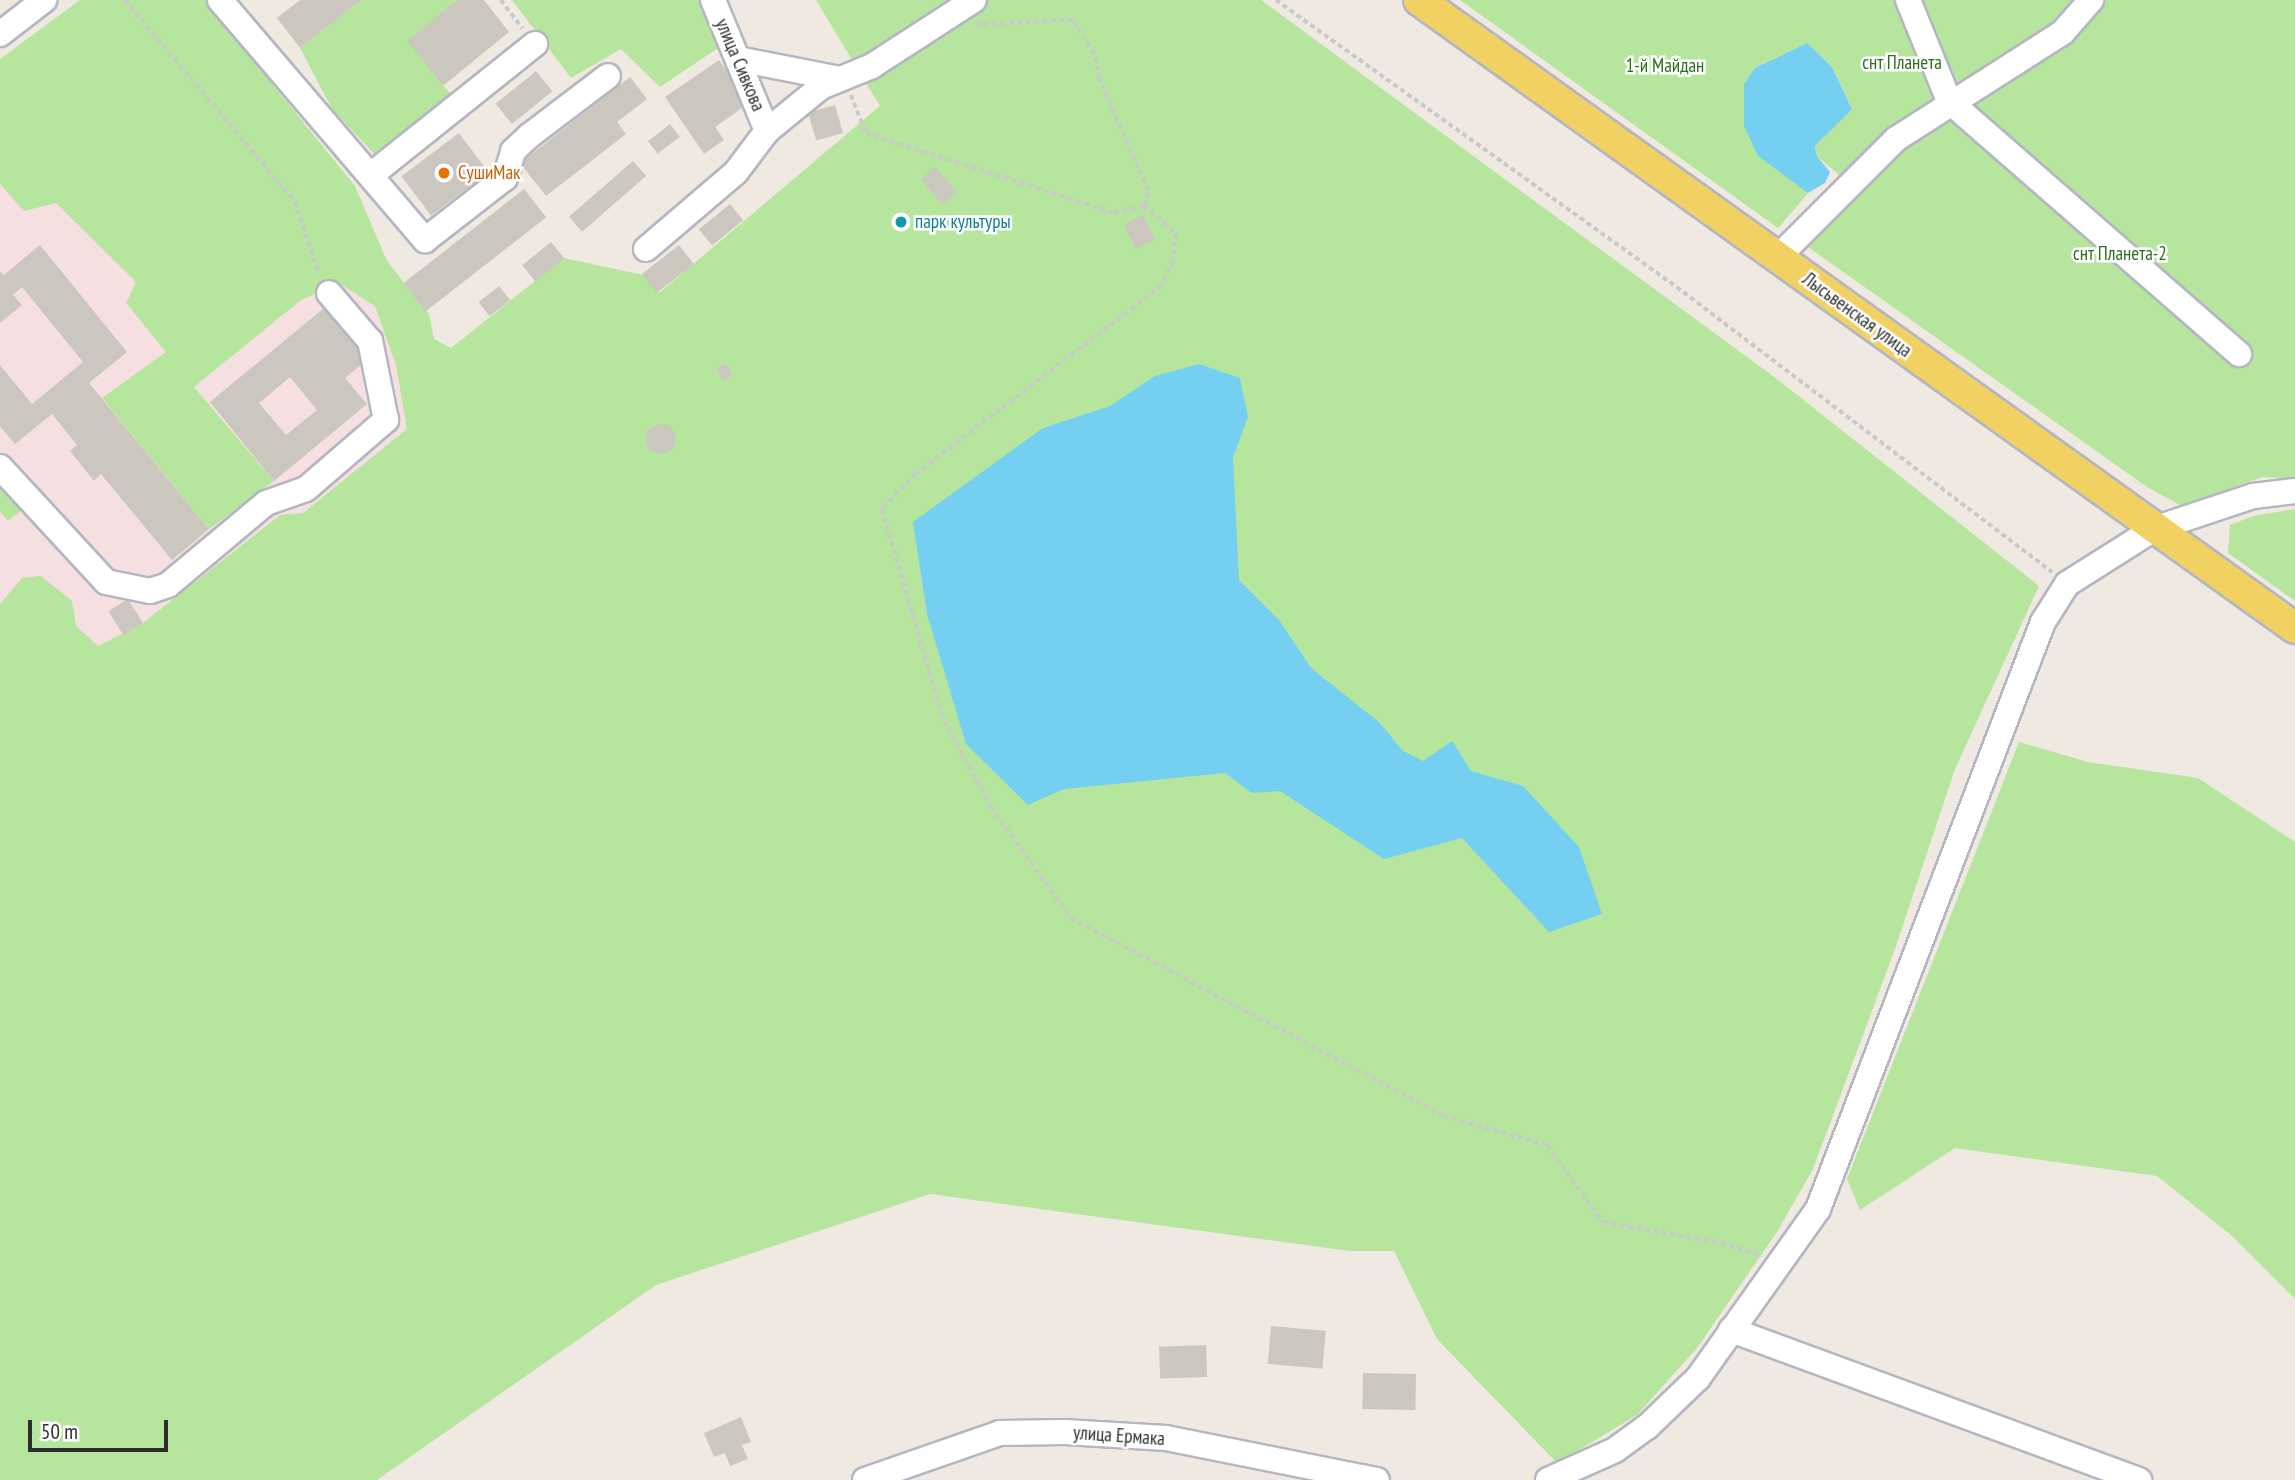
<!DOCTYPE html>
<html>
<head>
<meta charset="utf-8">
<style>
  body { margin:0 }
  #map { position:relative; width:2295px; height:1480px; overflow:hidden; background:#efe9e1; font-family:"PT Sans Narrow",sans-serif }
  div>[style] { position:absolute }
  .medical>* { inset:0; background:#f5dfe0 }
  .green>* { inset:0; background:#b6e59e }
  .water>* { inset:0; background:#75cff0 }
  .building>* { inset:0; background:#cbc7bf; transform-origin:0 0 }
  .round { border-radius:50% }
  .path>* { height:3.5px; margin-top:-1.75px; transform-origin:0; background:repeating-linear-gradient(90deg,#c9c9c9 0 5px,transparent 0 8.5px) }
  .roads { filter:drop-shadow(2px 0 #b4b7c1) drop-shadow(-2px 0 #b4b7c1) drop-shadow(0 2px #b4b7c1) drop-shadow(0 -2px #b4b7c1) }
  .minor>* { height:24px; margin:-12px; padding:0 12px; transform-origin:12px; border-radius:12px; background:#fff }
  .major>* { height:30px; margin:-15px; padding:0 15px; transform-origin:15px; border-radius:15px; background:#f2d163 }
  .dots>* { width:19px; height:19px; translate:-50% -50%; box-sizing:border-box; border:4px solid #fff; border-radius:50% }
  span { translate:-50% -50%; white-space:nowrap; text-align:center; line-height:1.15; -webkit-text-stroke:5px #fff; paint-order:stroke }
  .park-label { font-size:19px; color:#2c6e1b }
  .street-label { font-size:19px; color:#2e2e2e }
  .food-label { font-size:19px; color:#c56008 }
  .left { translate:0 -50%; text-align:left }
  .culture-label { font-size:19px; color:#0d838f }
  .scale { position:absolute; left:28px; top:1420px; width:140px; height:32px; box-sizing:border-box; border:4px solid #2e2e2e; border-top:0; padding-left:9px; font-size:21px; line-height:24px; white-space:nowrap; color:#2e2e2e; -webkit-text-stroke:5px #fff; paint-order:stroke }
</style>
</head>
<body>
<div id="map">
  <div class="medical">
    <i style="clip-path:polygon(0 184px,24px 211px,56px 203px,137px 282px,126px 304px,166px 352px,102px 399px,274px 481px,194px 387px,301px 300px,339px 283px,375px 306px,396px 365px,407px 429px,303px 513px,280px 515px,143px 623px,98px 646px,76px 626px,72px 601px,22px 578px,0 604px,0 512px,8px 521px,0 481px)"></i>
  </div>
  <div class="green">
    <i style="clip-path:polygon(80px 0,237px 0,218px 17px,355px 186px,387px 261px,429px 314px,434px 339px,451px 348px,564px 258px,643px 275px,659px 293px,880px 106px,816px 0,1261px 0,1777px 379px,2039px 586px,1955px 769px,1895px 949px,1813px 1169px,1777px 1232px,1697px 1348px,1637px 1415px,1557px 1463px,1437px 1339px,1394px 1251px,1350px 1251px,930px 1194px,656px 1285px,377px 1480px,0 1480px,0 604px,22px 578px,41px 576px,72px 601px,76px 626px,98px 646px,143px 623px,280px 515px,303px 513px,407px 429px,396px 365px,375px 306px,339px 283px,301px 300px,194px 387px,274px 481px,209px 529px,102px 398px,166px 352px,126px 303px,136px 282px,56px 203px,24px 211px,0 184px,0 59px)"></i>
    <i style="clip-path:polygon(361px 0,457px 0,443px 86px,453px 95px,376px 156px,332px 109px,300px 48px)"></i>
    <i style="clip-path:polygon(512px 0,702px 0,724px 44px,660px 87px,621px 49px,571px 78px)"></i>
    <i style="clip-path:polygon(1460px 0,2295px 0,2295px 479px,2262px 477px,2182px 506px,2147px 487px,1801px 242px,1852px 186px,1817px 156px,1815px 146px,1852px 108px,1832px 67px,1807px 43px,1755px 68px,1744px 84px,1744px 126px,1808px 193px,1778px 228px)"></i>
    <i style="clip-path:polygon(0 481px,23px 509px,8px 521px,0 512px)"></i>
    <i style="clip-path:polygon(2295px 509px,2295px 601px,2228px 553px,2230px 525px,2253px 516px)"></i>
    <i style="clip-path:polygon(2019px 742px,2088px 762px,2198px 778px,2295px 842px,2295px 1299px,2232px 1236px,2157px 1176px,1955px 1148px,1860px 1210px,1847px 1179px)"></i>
  </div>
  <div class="water">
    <i style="clip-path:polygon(1807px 43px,1832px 67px,1852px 109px,1815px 146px,1817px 156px,1830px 172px,1825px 183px,1808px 193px,1758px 156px,1744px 126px,1744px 84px,1755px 68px)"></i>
    <i style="clip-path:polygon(1199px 364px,1240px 378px,1248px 417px,1233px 457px,1239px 580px,1279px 620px,1312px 669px,1379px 722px,1403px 751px,1423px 761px,1452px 741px,1471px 771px,1523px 786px,1579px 847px,1602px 914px,1549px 932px,1462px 838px,1384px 859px,1280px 791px,1252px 793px,1225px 773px,1064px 789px,1028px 805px,966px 744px,927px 614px,913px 522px,1043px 428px,1110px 406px,1155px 376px)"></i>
  </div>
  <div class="building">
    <i style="clip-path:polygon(300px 0,361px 0,300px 48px,277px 18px)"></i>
    <i style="clip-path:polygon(457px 0,484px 0,509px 32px,443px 86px,407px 41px)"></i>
    <i style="clip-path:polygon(719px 60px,749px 103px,715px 127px,724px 140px,704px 154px,665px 97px)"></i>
    <i style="left:536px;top:71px;width:26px;height:52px;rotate:51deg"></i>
    <i style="clip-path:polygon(630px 77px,647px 99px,617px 122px,626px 134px,546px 196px,520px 163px)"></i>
    <i style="left:835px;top:105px;width:29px;height:28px;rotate:74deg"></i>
    <i style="left:670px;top:124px;width:16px;height:28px;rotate:52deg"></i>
    <i style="left:459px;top:133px;width:49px;height:72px;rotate:53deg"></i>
    <i style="left:633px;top:161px;width:20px;height:85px;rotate:49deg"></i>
    <i style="left:935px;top:167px;width:33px;height:19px;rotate:49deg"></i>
    <i style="left:524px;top:189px;width:36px;height:153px;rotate:52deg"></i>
    <i style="left:730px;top:204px;width:21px;height:40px;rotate:51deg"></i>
    <i style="left:1143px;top:215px;width:27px;height:22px;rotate:63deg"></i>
    <i style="left:551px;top:242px;width:21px;height:37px;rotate:51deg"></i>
    <i style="clip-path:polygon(40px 245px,127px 352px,89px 383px,209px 529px,172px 560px,101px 474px,94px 481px,70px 451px,77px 445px,52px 414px,15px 444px,0 426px,0 365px,32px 404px,83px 362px,22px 287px,13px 295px,22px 305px,0 323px,0 271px,4px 275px)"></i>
    <i style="left:679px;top:245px;width:24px;height:47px;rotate:52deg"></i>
    <i style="left:499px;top:286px;width:18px;height:26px;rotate:52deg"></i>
    <i style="clip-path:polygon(evenodd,324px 308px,367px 360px,345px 378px,367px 404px,274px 481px,210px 402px,324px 308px,290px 377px,317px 410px,286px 435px,259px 403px,290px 377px)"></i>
    <i style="left:726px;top:364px;width:13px;height:11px;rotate:58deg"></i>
    <i class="round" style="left:646px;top:424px;width:30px;height:30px"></i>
    <i style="left:128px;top:599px;width:28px;height:23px;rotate:58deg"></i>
    <i style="left:1271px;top:1326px;width:55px;height:38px;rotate:5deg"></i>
    <i style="left:1206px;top:1345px;width:32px;height:47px;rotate:88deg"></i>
    <i style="left:1363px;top:1373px;width:53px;height:36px;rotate:1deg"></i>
    <i style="clip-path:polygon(741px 1417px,751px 1442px,742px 1445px,748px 1459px,730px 1466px,725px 1453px,714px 1457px,704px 1433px)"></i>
  </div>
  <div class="path">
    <i style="left:125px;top:0;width:264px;rotate:49.9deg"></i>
    <i style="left:295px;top:202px;width:76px;rotate:71.6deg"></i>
    <i style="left:501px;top:0;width:36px;rotate:53deg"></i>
    <i style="left:1276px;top:0;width:485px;rotate:35.6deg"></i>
    <i style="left:1670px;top:282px;width:480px;rotate:37.2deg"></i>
    <i style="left:851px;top:95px;width:41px;rotate:68.5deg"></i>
    <i style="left:866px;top:133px;width:261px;rotate:17.9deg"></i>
    <i style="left:1114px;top:213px;width:31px;rotate:-13deg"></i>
    <i style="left:1144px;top:206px;width:16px;rotate:-75deg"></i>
    <i style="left:1148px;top:191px;width:122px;rotate:-113.6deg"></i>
    <i style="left:1099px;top:79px;width:25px;rotate:-101deg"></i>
    <i style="left:1094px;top:54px;width:40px;rotate:-122deg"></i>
    <i style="left:1073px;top:20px;width:97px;rotate:177deg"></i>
    <i style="left:1144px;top:206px;width:42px;rotate:40.2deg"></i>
    <i style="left:1176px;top:233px;width:28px;rotate:96deg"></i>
    <i style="left:1173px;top:261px;width:27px;rotate:114deg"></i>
    <i style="left:1162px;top:286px;width:310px;rotate:142.6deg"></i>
    <i style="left:916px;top:474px;width:49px;rotate:134.2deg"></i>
    <i style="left:882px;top:509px;width:221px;rotate:73.7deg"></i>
    <i style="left:944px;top:721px;width:98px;rotate:61.3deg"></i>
    <i style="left:991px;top:807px;width:137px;rotate:54.2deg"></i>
    <i style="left:1071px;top:918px;width:422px;rotate:28deg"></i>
    <i style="left:1444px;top:1116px;width:107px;rotate:15.7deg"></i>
    <i style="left:1547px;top:1145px;width:95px;rotate:54deg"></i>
    <i style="left:1603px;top:1222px;width:120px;rotate:10.1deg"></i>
    <i style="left:1721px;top:1243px;width:43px;rotate:16.3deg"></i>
  </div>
  <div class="roads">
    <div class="minor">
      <i style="left:220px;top:0;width:316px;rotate:49.5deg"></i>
      <i style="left:425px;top:240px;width:101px;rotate:-37.8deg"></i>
      <i style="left:505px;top:178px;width:28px;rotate:-73deg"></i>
      <i style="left:513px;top:151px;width:22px;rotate:-43deg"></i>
      <i style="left:529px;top:136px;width:99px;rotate:-37.2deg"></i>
      <i style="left:713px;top:0;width:142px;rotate:67.6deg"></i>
      <i style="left:1908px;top:0;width:109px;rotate:67.9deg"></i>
      <i style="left:1949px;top:101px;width:385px;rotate:41.1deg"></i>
      <i style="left:0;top:34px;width:56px;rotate:-37.7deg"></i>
      <i style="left:738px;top:59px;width:104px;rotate:11.1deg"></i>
      <i style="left:371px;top:175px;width:210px;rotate:-38.6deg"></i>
      <i style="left:646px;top:249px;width:118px;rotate:-40.5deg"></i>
      <i style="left:736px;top:172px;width:51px;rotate:-52.9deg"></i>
      <i style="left:767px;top:131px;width:70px;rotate:-39.2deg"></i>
      <i style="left:821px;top:87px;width:55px;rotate:-22.4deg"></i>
      <i style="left:872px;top:66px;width:121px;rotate:-32.9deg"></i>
      <i style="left:1777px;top:258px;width:168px;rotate:-45deg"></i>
      <i style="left:1896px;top:139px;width:198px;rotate:-32.6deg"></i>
      <i style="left:2063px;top:32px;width:43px;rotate:-48.8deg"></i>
      <i style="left:0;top:467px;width:156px;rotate:47.3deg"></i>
      <i style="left:106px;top:582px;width:45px;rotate:11.6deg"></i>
      <i style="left:150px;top:591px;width:19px;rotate:-18deg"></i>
      <i style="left:168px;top:585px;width:128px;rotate:-39.9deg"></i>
      <i style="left:266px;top:503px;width:42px;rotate:-19.3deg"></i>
      <i style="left:306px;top:489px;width:106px;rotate:-40.8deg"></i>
      <i style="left:386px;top:420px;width:81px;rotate:-101.4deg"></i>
      <i style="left:370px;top:341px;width:63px;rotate:-130.5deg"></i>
      <i style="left:1731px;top:1330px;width:435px;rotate:20.2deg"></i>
      <i style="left:865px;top:1480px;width:143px;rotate:-19.2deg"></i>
      <i style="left:1000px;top:1433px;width:65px;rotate:-0.9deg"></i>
      <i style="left:1065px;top:1432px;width:101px;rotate:3.4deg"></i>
      <i style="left:1166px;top:1438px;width:215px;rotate:11.3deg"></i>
      <i style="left:1548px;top:1480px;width:73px;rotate:-24.1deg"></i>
      <i style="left:1615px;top:1450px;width:39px;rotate:-36deg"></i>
      <i style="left:1647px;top:1427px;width:71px;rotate:-43.9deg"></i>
      <i style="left:1698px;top:1378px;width:207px;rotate:-54.6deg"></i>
      <i style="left:1818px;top:1209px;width:629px;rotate:-69.03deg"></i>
      <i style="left:2043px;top:622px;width:45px;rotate:-57.7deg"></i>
      <i style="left:2067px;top:584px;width:103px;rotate:-32.3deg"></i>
      <i style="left:2154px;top:529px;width:104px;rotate:-18.4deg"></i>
      <i style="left:2253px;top:496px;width:42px;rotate:-6.8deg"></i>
    </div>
    <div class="major">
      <i style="left:1419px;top:0;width:1078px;rotate:35.64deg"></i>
    </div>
  </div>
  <div class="dots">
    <i style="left:444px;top:173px;background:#e8710a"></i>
    <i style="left:901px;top:222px;background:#0f9aa8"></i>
  </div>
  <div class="park-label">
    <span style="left:1902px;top:63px">снт Планета</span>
    <span style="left:1665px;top:66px">1-й Майдан</span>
    <span style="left:2120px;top:254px">снт Планета-2</span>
  </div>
  <div class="street-label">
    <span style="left:740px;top:65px;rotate:67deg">улица Сивкова</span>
    <span style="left:1857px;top:315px;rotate:36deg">Лысьвенская улица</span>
    <span style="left:1119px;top:1436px;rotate:4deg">улица Ермака</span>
  </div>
  <div class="food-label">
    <span class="left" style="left:458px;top:173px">СушиМак</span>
  </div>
  <div class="culture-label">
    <span class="left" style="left:915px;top:222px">парк культуры</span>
  </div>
  <div class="scale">50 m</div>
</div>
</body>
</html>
